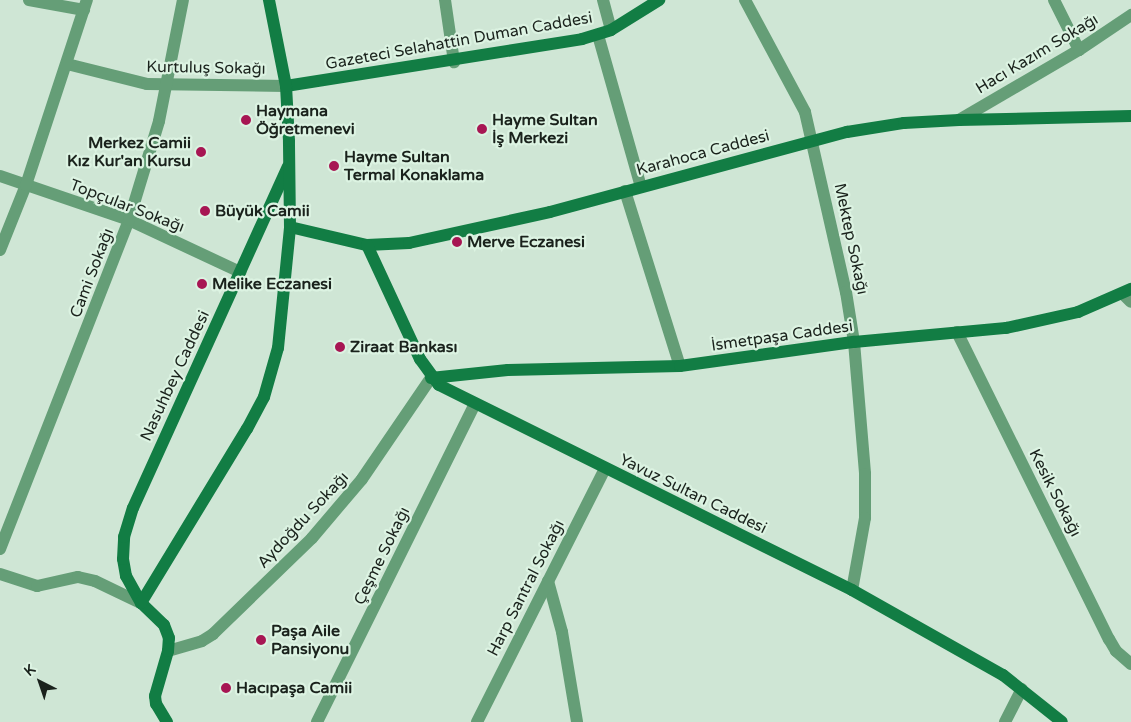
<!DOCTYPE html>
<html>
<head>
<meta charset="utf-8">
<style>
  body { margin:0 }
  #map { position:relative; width:1131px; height:722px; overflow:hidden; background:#cfe6d5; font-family:"Varela Round",sans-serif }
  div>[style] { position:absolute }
  .lane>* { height:12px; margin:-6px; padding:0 6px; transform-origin:6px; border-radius:6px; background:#659e77 }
  .street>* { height:12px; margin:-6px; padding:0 6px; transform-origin:6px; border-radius:6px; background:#659e77 }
  .secondary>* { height:12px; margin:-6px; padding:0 6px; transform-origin:6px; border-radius:6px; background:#127d44 }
  .dots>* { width:14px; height:14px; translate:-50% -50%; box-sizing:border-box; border:2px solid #dcf3e2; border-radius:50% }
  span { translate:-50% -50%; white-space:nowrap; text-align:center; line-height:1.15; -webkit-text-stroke:4.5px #dcf3e2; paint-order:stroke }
  .street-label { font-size:16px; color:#1a221c }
  .poi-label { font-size:16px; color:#1a221c; font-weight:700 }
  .left { translate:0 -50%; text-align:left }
  .right { translate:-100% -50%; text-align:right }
  .north { position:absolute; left:15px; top:657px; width:50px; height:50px; -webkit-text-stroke:4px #dcf3e2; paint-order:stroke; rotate:319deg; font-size:14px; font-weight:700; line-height:20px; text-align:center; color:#1a221c }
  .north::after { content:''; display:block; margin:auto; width:18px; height:22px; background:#1a221c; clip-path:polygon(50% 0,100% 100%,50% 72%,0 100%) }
</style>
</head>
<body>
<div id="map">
  <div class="lane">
    <i style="left:445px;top:0;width:63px;rotate:81.7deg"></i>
  </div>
  <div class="street">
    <i style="left:29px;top:0;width:56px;rotate:10.3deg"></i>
    <i style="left:603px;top:0;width:31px;rotate:75deg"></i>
    <i style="left:745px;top:0;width:127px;rotate:61.8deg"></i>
    <i style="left:805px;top:112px;width:185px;rotate:77.2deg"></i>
    <i style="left:846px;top:292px;width:51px;rotate:80.9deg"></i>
    <i style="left:854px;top:342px;width:132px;rotate:85.2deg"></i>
    <i style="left:865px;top:474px;width:44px;rotate:90deg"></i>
    <i style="left:865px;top:518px;width:73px;rotate:100.2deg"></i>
    <i style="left:1054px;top:0;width:56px;rotate:63.4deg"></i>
    <i style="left:598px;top:35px;width:158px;rotate:74.2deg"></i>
    <i style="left:67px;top:64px;width:82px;rotate:14deg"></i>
    <i style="left:147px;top:84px;width:139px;rotate:0.8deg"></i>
    <i style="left:959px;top:120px;width:139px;rotate:-30.3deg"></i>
    <i style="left:1079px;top:50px;width:63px;rotate:-33.9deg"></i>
    <i style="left:0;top:176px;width:136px;rotate:18.8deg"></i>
    <i style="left:129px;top:220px;width:123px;rotate:25.1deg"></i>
    <i style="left:625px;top:191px;width:183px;rotate:72.6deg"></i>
    <i style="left:0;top:250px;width:70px;rotate:-68.2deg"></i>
    <i style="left:26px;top:185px;width:195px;rotate:-71.8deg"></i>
    <i style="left:1123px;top:294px;width:11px;rotate:45deg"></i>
    <i style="left:957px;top:332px;width:343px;rotate:63.7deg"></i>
    <i style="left:1109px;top:639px;width:14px;rotate:60deg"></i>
    <i style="left:1116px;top:651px;width:20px;rotate:41deg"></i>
    <i style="left:0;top:549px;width:353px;rotate:-68.6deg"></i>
    <i style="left:129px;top:220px;width:103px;rotate:-73.1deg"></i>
    <i style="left:159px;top:121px;width:123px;rotate:-78.8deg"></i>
    <i style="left:0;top:574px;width:39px;rotate:18deg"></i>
    <i style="left:37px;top:586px;width:42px;rotate:-12.4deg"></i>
    <i style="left:78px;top:577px;width:17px;rotate:13deg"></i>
    <i style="left:95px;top:581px;width:51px;rotate:25.6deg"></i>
    <i style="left:548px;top:581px;width:53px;rotate:74.6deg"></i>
    <i style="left:562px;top:632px;width:91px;rotate:80.5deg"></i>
    <i style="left:168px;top:651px;width:35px;rotate:-16deg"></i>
    <i style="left:202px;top:641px;width:13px;rotate:-32deg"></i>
    <i style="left:213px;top:634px;width:138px;rotate:-44.1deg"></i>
    <i style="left:312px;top:538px;width:77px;rotate:-49.7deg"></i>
    <i style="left:362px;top:479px;width:122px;rotate:-55.7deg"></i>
    <i style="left:317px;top:722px;width:355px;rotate:-63.6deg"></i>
    <i style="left:477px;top:722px;width:284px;rotate:-63.2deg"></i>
    <i style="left:1005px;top:722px;width:37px;rotate:-63deg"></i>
  </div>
  <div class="secondary">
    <i style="left:286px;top:86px;width:300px;rotate:-9deg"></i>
    <i style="left:582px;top:39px;width:30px;rotate:-17deg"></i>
    <i style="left:611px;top:30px;width:57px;rotate:-32deg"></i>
    <i style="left:290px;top:227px;width:79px;rotate:13.2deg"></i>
    <i style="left:367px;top:245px;width:42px;rotate:-2.7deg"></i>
    <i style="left:409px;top:243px;width:144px;rotate:-12.4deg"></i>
    <i style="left:550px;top:212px;width:308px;rotate:-15.1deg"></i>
    <i style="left:847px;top:132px;width:58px;rotate:-9deg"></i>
    <i style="left:904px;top:123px;width:55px;rotate:-3.1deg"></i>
    <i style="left:959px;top:120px;width:172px;rotate:-1.3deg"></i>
    <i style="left:367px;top:245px;width:126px;rotate:65.1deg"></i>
    <i style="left:420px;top:359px;width:32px;rotate:54deg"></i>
    <i style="left:439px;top:385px;width:461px;rotate:26.4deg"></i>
    <i style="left:852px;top:590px;width:173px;rotate:29.4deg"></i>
    <i style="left:1003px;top:675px;width:75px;rotate:38.5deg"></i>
    <i style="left:431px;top:378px;width:77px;rotate:-5.9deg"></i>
    <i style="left:508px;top:370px;width:172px;rotate:-1.3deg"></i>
    <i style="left:680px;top:366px;width:176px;rotate:-7.9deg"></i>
    <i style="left:854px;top:342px;width:153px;rotate:-5.3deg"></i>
    <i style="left:1006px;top:328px;width:74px;rotate:-12.5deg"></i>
    <i style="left:1078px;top:312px;width:58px;rotate:-23.5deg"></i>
    <i style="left:141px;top:603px;width:31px;rotate:-119deg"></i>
    <i style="left:126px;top:576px;width:17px;rotate:-100deg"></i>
    <i style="left:123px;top:559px;width:22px;rotate:-87deg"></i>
    <i style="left:124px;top:537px;width:30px;rotate:-73deg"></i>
    <i style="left:133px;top:508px;width:375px;rotate:-65.6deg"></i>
    <i style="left:167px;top:722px;width:21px;rotate:-121deg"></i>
    <i style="left:156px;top:704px;width:8px;rotate:-97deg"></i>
    <i style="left:155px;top:696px;width:47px;rotate:-73.9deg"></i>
    <i style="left:168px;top:651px;width:13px;rotate:-86deg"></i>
    <i style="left:169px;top:638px;width:14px;rotate:-111deg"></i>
    <i style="left:164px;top:625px;width:32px;rotate:-136deg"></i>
    <i style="left:141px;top:603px;width:204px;rotate:-58.7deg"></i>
    <i style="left:247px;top:429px;width:36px;rotate:-62deg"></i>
    <i style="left:264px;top:397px;width:51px;rotate:-74.1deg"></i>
    <i style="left:278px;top:348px;width:122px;rotate:-84.3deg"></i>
    <i style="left:290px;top:227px;width:86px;rotate:-90.7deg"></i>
    <i style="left:289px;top:141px;width:55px;rotate:-93.1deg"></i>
    <i style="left:286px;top:86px;width:88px;rotate:-101.2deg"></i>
  </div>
  <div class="dots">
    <i style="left:246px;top:120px;background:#a71653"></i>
    <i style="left:482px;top:129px;background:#a71653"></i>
    <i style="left:201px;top:152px;background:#a71653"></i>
    <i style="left:334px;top:166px;background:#a71653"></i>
    <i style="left:205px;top:211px;background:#a71653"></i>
    <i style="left:457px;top:242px;background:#a71653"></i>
    <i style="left:202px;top:284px;background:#a71653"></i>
    <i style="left:340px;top:347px;background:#a71653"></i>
    <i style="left:261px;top:640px;background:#a71653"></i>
    <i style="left:226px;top:688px;background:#a71653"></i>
  </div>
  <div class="street-label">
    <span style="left:459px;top:41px;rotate:-10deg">Gazeteci Selahattin Duman Caddesi</span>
    <span style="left:1037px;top:54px;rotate:-31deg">Hacı Kazım Sokağı</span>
    <span style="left:206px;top:68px;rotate:1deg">Kurtuluş Sokağı</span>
    <span style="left:703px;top:153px;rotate:-15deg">Karahoca Caddesi</span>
    <span style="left:127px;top:206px;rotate:21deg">Topçular Sokağı</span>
    <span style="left:851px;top:239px;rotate:78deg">Mektep Sokağı</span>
    <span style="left:92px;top:273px;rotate:-69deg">Cami Sokağı</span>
    <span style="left:782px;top:336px;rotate:-8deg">İsmetpaşa Caddesi</span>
    <span style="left:175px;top:376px;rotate:-65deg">Nasuhbey Caddesi</span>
    <span style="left:1055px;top:493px;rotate:63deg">Kesik Sokağı</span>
    <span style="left:693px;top:494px;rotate:26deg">Yavuz Sultan Caddesi</span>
    <span style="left:303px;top:520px;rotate:-47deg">Aydoğdu Sokağı</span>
    <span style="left:382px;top:556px;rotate:-64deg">Çeşme Sokağı</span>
    <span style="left:526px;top:588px;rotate:-63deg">Harp Santral Sokağı</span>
  </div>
  <div class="poi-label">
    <span class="left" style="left:256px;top:120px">Haymana<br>Öğretmenevi</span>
    <span class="left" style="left:492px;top:129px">Hayme Sultan<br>İş Merkezi</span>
    <span class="right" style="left:191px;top:152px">Merkez Camii<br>Kız Kur'an Kursu</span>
    <span class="left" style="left:344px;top:166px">Hayme Sultan<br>Termal Konaklama</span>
    <span class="left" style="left:215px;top:211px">Büyük Camii</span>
    <span class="left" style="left:467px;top:242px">Merve Eczanesi</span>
    <span class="left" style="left:212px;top:284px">Melike Eczanesi</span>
    <span class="left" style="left:350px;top:347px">Ziraat Bankası</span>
    <span class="left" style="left:271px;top:640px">Paşa Aile<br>Pansiyonu</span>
    <span class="left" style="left:236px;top:688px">Hacıpaşa Camii</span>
  </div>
  <div class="north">K</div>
</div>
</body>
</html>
